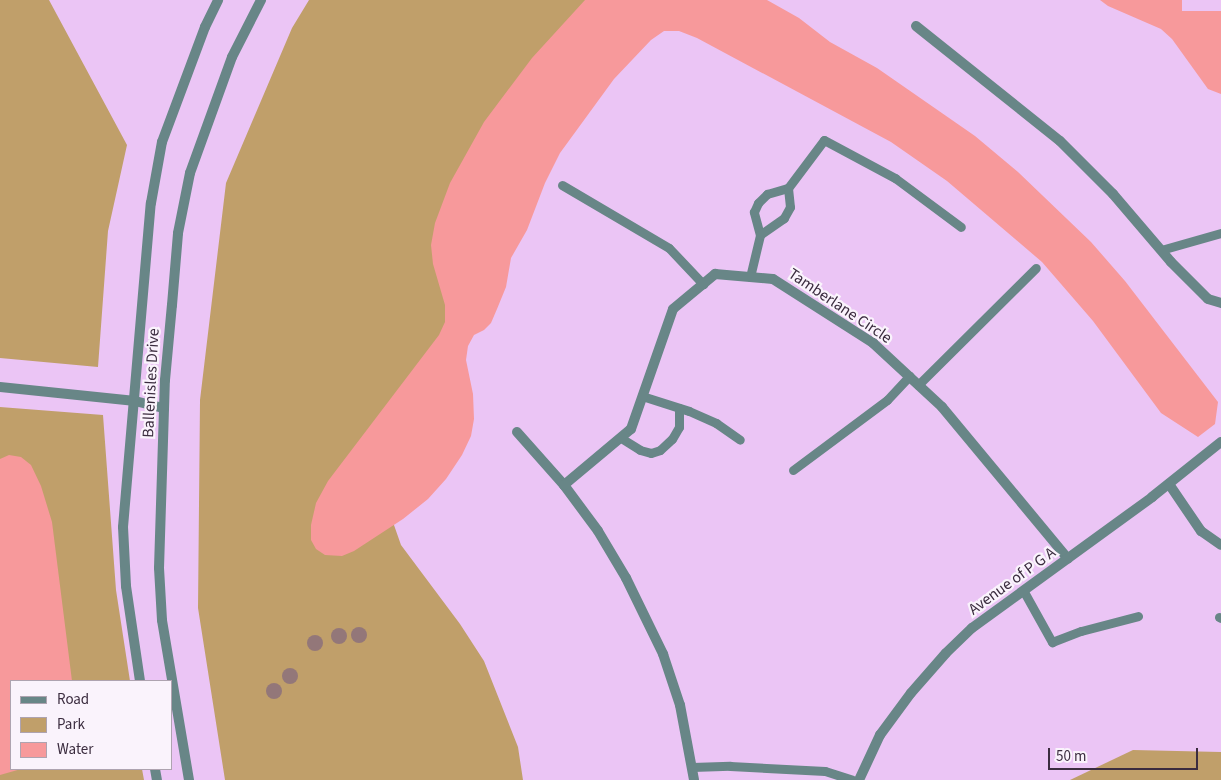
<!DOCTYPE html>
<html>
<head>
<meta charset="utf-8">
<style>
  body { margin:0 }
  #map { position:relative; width:1221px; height:780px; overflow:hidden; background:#ebc5f5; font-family:"Source Sans 3",sans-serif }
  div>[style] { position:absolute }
  .green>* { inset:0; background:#c09f6a }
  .water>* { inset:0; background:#f7999b }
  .lane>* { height:9px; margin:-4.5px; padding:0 4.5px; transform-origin:4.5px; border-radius:4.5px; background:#688687 }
  .street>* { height:10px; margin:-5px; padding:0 5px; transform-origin:5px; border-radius:5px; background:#688687 }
  .trees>* { width:16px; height:16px; margin:-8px; border-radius:50%; background:#937779 }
  span { translate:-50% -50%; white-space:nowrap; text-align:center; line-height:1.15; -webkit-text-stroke:4.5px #faf3fc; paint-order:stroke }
  .street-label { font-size:16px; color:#3b2c3f }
  .legend { position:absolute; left:10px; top:680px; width:162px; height:90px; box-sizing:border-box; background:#faf3fc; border:1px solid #aea3b0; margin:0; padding:6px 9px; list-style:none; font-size:15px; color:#3b2c3f }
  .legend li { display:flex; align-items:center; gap:10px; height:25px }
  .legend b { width:25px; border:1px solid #aea3b0 }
  .scale { position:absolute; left:1048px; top:748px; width:150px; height:22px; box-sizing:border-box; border:2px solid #3b2c3f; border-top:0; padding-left:6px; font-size:15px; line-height:18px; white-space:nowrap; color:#3b2c3f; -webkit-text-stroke:4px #faf3fc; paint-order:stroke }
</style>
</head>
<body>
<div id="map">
  <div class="green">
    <i style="clip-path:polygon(0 0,49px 0,127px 145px,108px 231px,98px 367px,0 358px)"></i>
    <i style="clip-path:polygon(309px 0,639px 0,480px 258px,388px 508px,401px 545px,460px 624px,484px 661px,518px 747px,523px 780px,225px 780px,198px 608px,200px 400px,226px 183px,292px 28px)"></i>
    <i style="clip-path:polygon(0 407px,103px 415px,116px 590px,130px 681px,11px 681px,11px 769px,142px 769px,144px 780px,0 780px)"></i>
    <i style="clip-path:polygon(1133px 750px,1221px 752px,1221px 780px,1070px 780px)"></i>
  </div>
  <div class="water">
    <i style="clip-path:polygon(585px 0,767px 0,799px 18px,830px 42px,877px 68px,975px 136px,1018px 172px,1091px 242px,1125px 281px,1218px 402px,1215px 424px,1198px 437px,1161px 413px,1093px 321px,1042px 262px,947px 181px,891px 142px,697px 38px,679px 31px,664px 31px,651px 40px,614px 79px,560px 153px,545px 183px,527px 230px,511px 258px,506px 287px,497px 309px,491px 323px,484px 330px,474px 335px,468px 346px,466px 360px,473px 394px,474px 419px,471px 436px,462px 455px,446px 479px,428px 499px,403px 519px,354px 551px,342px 556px,325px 555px,316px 549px,311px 540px,311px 525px,316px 503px,328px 481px,439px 335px,445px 322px,445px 305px,433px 264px,431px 245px,435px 223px,450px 183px,484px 122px,532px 58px)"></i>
    <i style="clip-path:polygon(1100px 0,1182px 0,1182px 11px,1221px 11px,1221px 94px,1208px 89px,1172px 39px,1161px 29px,1108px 6px)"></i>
    <i style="clip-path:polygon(9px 455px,21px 457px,31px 465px,41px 486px,52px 522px,72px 681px,11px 681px,11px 769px,21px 769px,0 775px,0 459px)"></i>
  </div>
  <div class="lane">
    <i style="left:562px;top:185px;width:124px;rotate:30.5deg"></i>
    <i style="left:669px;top:248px;width:50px;rotate:46.6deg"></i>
    <i style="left:788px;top:188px;width:60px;rotate:-53.1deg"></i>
    <i style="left:824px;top:140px;width:81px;rotate:28.2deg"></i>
    <i style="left:895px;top:178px;width:82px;rotate:36.6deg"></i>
    <i style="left:1161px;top:250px;width:62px;rotate:-15.8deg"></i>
    <i style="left:750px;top:277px;width:43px;rotate:-76.6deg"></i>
    <i style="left:760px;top:235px;width:24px;rotate:-105deg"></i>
    <i style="left:754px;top:212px;width:10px;rotate:-66deg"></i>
    <i style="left:758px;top:203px;width:13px;rotate:-45deg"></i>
    <i style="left:767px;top:194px;width:22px;rotate:-16deg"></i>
    <i style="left:788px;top:188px;width:19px;rotate:84deg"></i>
    <i style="left:790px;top:207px;width:13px;rotate:119deg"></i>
    <i style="left:784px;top:218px;width:29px;rotate:145deg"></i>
    <i style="left:918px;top:385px;width:166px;rotate:-44.8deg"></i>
    <i style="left:642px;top:396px;width:49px;rotate:17.7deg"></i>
    <i style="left:689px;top:411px;width:30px;rotate:24deg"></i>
    <i style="left:716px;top:423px;width:29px;rotate:35deg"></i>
    <i style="left:621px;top:438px;width:22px;rotate:32deg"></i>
    <i style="left:640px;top:450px;width:11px;rotate:15deg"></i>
    <i style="left:651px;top:453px;width:9px;rotate:-18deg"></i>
    <i style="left:660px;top:450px;width:16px;rotate:-43deg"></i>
    <i style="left:672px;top:439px;width:14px;rotate:-60deg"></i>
    <i style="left:679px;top:427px;width:19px;rotate:-90deg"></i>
    <i style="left:793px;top:470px;width:117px;rotate:-36.7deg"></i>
    <i style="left:887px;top:400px;width:33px;rotate:-47deg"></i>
    <i style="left:1023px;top:590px;width:60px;rotate:60.9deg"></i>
    <i style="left:1052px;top:642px;width:31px;rotate:-21deg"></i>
    <i style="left:1081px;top:631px;width:59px;rotate:-14.7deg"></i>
    <i style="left:1219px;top:617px;width:2px;rotate:27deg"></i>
    <i style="left:692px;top:767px;width:38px;rotate:-2deg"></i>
    <i style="left:730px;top:766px;width:95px;rotate:3deg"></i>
    <i style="left:825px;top:771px;width:28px;rotate:18deg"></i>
  </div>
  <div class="street">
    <i style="left:916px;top:26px;width:184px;rotate:38.6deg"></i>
    <i style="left:1060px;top:141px;width:75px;rotate:45deg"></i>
    <i style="left:1113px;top:194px;width:89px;rotate:49.5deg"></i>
    <i style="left:1171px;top:262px;width:52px;rotate:45deg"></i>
    <i style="left:1208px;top:299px;width:14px;rotate:17deg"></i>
    <i style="left:0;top:387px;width:136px;rotate:5.9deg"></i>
    <i style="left:135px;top:401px;width:30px;rotate:14deg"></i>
    <i style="left:517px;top:432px;width:71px;rotate:48.4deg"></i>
    <i style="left:564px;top:485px;width:57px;rotate:53.5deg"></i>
    <i style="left:598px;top:531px;width:55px;rotate:59.2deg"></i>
    <i style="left:626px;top:578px;width:85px;rotate:64deg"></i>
    <i style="left:663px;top:654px;width:54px;rotate:71.6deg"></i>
    <i style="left:680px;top:705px;width:76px;rotate:79.4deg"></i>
    <i style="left:1169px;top:484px;width:57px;rotate:55.8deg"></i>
    <i style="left:1201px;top:531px;width:24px;rotate:35deg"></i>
    <i style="left:564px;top:485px;width:87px;rotate:-39.9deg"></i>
    <i style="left:631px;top:429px;width:127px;rotate:-70.7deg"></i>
    <i style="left:673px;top:309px;width:55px;rotate:-39.8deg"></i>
    <i style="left:715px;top:274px;width:58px;rotate:4.9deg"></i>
    <i style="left:773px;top:279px;width:119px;rotate:32.6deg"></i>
    <i style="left:873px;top:343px;width:94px;rotate:42.8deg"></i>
    <i style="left:942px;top:407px;width:197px;rotate:50.3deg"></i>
    <i style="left:140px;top:681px;width:96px;rotate:-98.4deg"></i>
    <i style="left:126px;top:586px;width:59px;rotate:-92.9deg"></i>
    <i style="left:123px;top:527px;width:325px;rotate:-85.1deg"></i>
    <i style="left:151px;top:203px;width:62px;rotate:-79.8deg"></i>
    <i style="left:162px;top:142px;width:123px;rotate:-69.5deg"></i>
    <i style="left:205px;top:27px;width:30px;rotate:-64deg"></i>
    <i style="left:155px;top:769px;width:11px;rotate:80deg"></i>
    <i style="left:189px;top:780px;width:162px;rotate:-99.6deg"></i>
    <i style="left:162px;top:620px;width:52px;rotate:-93.3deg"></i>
    <i style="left:159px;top:568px;width:188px;rotate:-88.2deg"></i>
    <i style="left:165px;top:380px;width:75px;rotate:-84.7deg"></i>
    <i style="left:172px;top:305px;width:72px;rotate:-85.2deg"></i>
    <i style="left:178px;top:233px;width:61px;rotate:-78.7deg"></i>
    <i style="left:190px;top:173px;width:123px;rotate:-70.1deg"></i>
    <i style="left:232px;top:57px;width:64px;rotate:-63deg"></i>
    <i style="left:859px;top:780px;width:50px;rotate:-65deg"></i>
    <i style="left:880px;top:735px;width:52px;rotate:-53.6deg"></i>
    <i style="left:911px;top:693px;width:53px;rotate:-48.8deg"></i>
    <i style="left:946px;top:653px;width:36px;rotate:-44deg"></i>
    <i style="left:972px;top:628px;width:223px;rotate:-36deg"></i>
    <i style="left:1152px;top:497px;width:88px;rotate:-38.6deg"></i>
  </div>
  <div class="trees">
    <i style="left:359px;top:635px"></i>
    <i style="left:339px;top:636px"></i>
    <i style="left:315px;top:643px"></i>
    <i style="left:290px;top:676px"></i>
    <i style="left:274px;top:691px"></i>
  </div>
  <div class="street-label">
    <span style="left:840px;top:306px;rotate:34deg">Tamberlane Circle</span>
    <span style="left:151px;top:383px;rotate:-87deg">Ballenisles Drive</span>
    <span style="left:1012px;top:581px;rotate:-36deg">Avenue of P G A</span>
  </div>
  <ul class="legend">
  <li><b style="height:6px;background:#688687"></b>Road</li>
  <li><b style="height:14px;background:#c09f6a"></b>Park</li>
  <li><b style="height:14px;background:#f7999b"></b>Water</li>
  </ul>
  <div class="scale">50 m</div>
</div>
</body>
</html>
